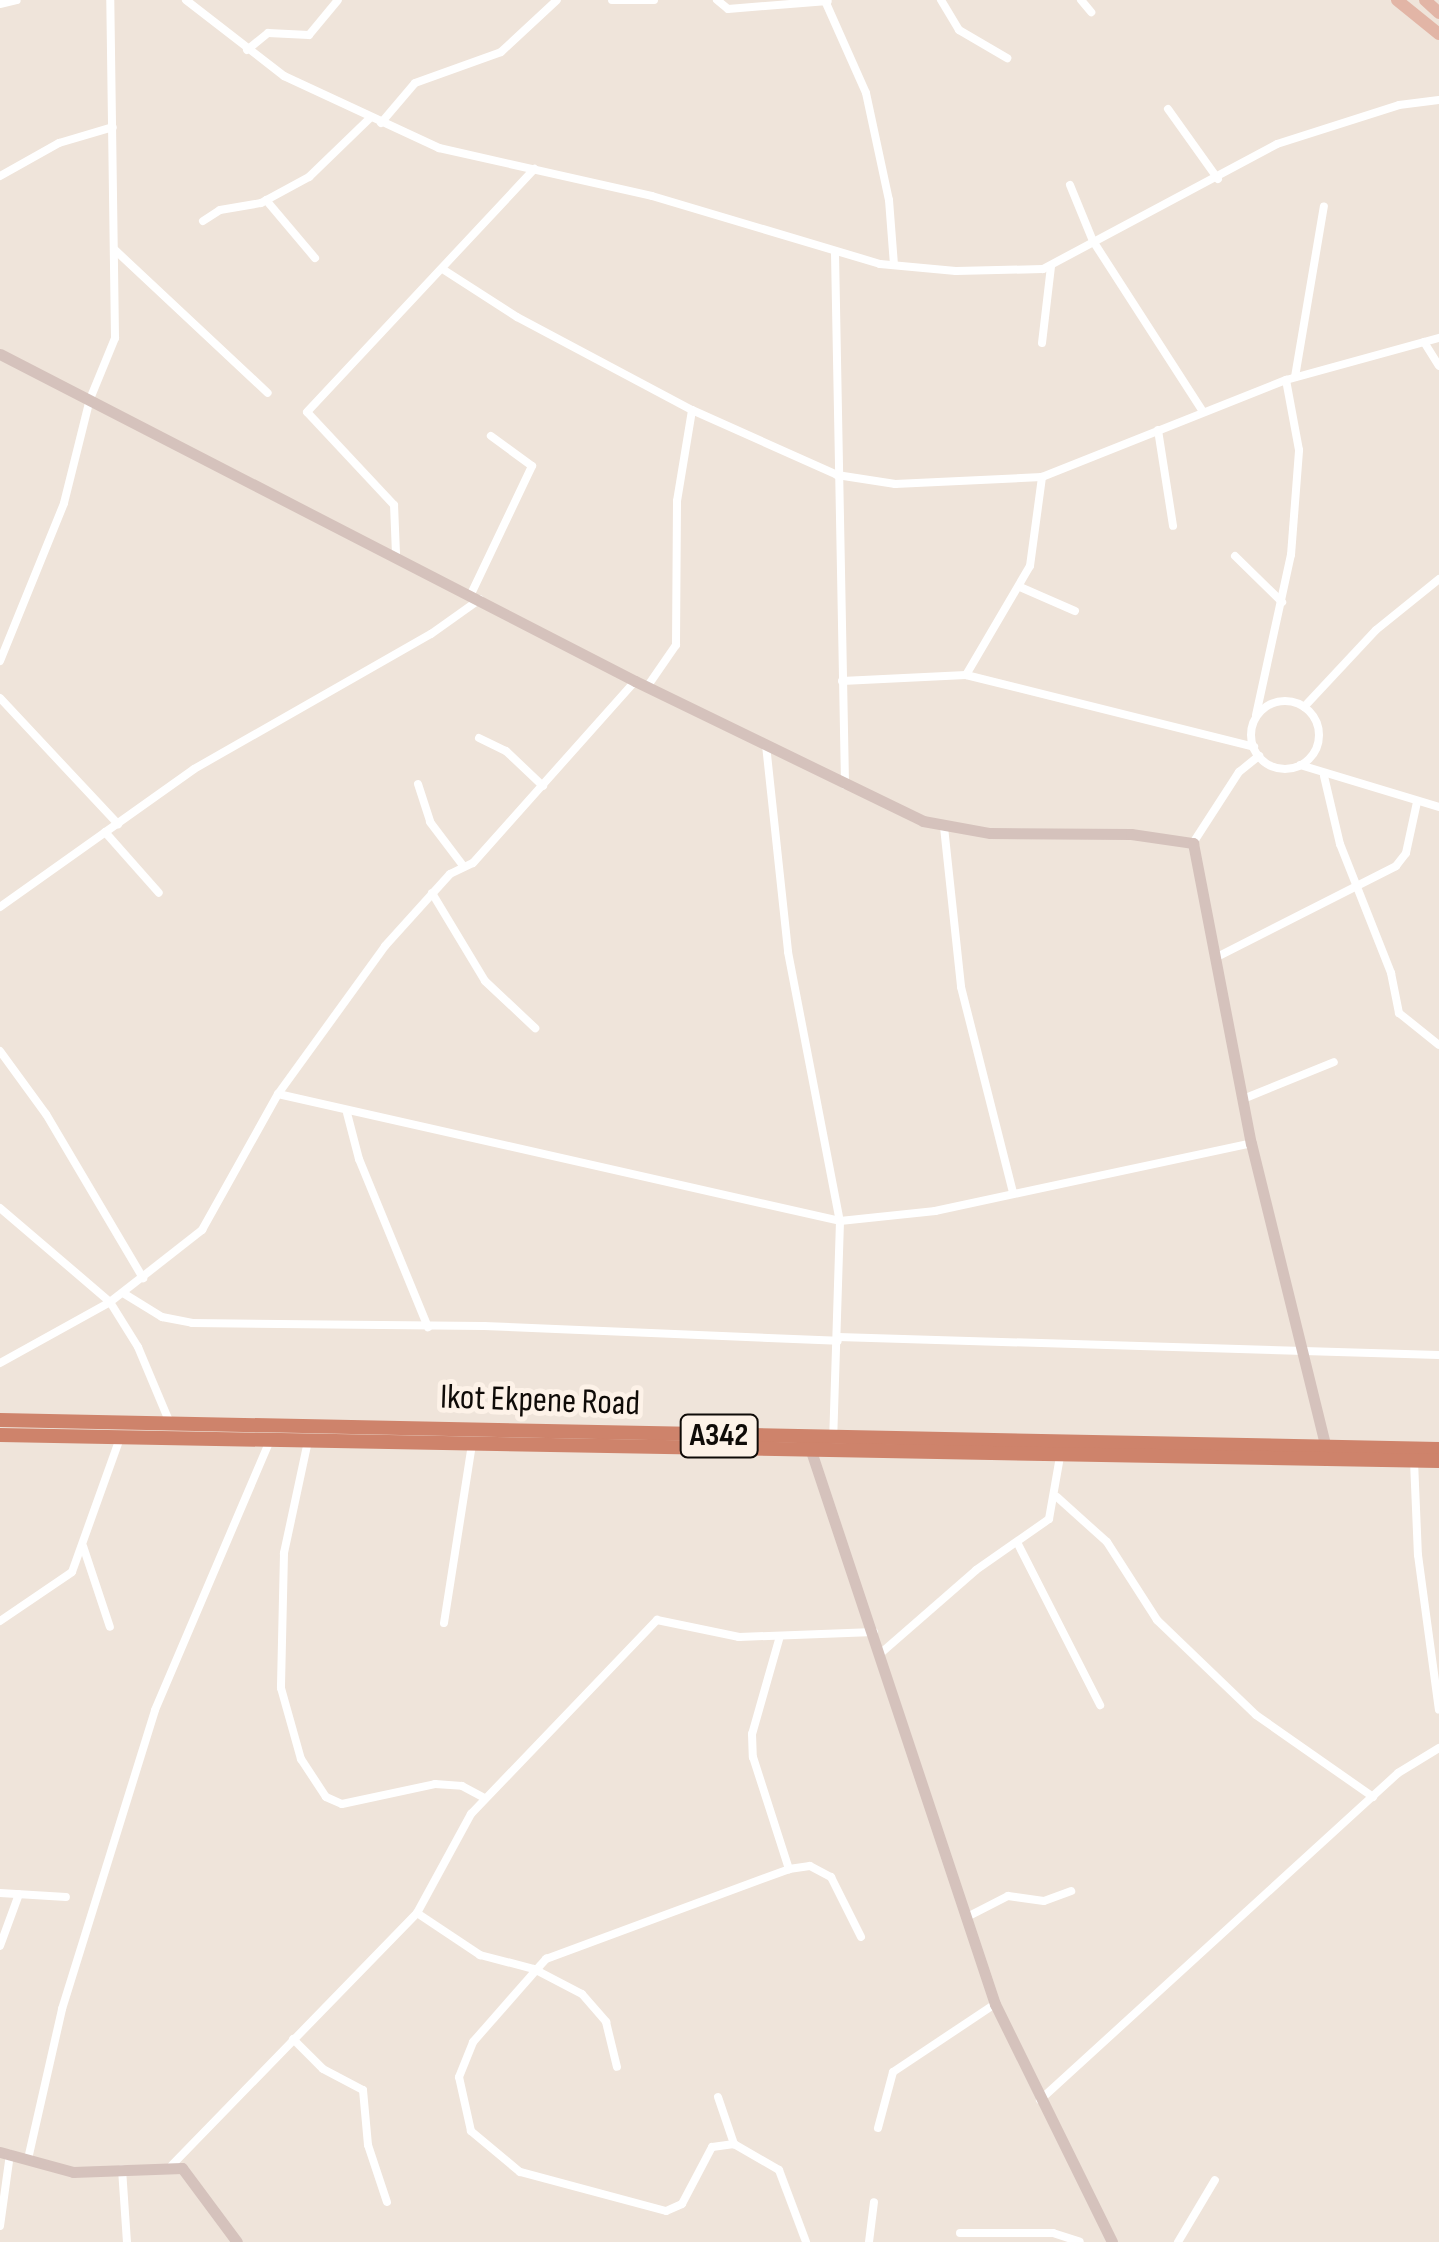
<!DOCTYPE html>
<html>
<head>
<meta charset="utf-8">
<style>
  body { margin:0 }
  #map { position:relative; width:1439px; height:2242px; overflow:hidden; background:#efe4da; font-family:"Sofia Sans Condensed",sans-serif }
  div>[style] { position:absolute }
  .street>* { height:8px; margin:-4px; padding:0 4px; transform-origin:4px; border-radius:4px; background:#fff }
  .street>.ring { margin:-4px; padding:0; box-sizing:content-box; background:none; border:8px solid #fff; border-radius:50% }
  .secondary>* { height:11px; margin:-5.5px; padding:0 5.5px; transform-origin:5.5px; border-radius:5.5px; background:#d5c2bc }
  .primary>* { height:12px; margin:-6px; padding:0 6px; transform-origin:6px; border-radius:6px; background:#e2b5a6 }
  .highway>* { height:14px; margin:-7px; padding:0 7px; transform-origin:7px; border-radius:7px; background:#ce836b }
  span { translate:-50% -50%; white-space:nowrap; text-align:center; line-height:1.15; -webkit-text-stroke:10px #fdf2e8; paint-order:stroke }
  .shield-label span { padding:2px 8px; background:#fdf2e8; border:2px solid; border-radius:8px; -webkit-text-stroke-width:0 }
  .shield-label { font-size:32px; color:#0f0b08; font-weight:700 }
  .street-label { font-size:35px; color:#0f0b08 }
</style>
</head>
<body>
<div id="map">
  <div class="street">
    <i style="left:186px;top:0;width:124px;rotate:37.8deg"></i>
    <i style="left:284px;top:76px;width:171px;rotate:24.9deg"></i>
    <i style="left:439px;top:148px;width:218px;rotate:12.7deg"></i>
    <i style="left:652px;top:196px;width:238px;rotate:16.6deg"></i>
    <i style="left:880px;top:264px;width:76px;rotate:5.3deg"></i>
    <i style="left:956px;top:271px;width:87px;rotate:-1.3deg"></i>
    <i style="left:1043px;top:269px;width:265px;rotate:-28.1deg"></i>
    <i style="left:1277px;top:144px;width:128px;rotate:-17.7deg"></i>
    <i style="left:1399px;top:105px;width:40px;rotate:-7.1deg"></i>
    <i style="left:612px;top:0;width:42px"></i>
    <i style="left:717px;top:0;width:14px;rotate:39deg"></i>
    <i style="left:728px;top:9px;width:100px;rotate:-4.6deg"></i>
    <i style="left:941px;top:0;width:35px;rotate:59deg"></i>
    <i style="left:959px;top:30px;width:56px;rotate:30.3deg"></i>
    <i style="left:1081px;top:0;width:16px;rotate:50deg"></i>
    <i style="left:826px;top:3px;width:98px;rotate:66deg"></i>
    <i style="left:866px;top:93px;width:109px;rotate:77.9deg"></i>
    <i style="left:889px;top:200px;width:65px;rotate:85.6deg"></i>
    <i style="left:0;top:4px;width:17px;rotate:-13deg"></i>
    <i style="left:247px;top:50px;width:27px;rotate:-39deg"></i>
    <i style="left:268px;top:33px;width:41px;rotate:2.8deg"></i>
    <i style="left:309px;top:35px;width:45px;rotate:-50.4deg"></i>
    <i style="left:1168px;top:109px;width:86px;rotate:54.5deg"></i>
    <i style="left:381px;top:123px;width:52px;rotate:-49.6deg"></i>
    <i style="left:415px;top:83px;width:91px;rotate:-19.8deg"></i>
    <i style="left:501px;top:52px;width:76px;rotate:-42.9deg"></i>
    <i style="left:0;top:176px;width:68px;rotate:-29.2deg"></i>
    <i style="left:59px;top:143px;width:56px;rotate:-16.5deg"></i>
    <i style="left:1070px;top:185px;width:61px;rotate:67.7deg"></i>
    <i style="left:1093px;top:241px;width:203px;rotate:57.2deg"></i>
    <i style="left:266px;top:200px;width:76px;rotate:49.8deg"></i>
    <i style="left:203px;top:221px;width:20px;rotate:-33deg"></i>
    <i style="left:220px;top:210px;width:42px;rotate:-9.7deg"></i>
    <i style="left:261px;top:203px;width:55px;rotate:-28.4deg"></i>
    <i style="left:309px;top:177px;width:85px;rotate:-44deg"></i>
    <i style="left:115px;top:250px;width:209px;rotate:43.1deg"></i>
    <i style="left:835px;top:253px;width:532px;rotate:88.92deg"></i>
    <i style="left:444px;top:270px;width:87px;rotate:32.8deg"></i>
    <i style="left:517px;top:317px;width:198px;rotate:28deg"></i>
    <i style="left:692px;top:410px;width:159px;rotate:24.1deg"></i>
    <i style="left:837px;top:475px;width:59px;rotate:8.8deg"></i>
    <i style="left:895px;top:484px;width:147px;rotate:-2.7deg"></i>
    <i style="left:1042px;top:477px;width:263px;rotate:-21.7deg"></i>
    <i style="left:1286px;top:380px;width:159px;rotate:-15.4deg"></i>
    <i style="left:1424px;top:342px;width:28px;rotate:58deg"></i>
    <i style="left:1042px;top:343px;width:78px;rotate:-83.3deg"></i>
    <i style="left:1295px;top:377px;width:173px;rotate:-80.4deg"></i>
    <i style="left:1158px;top:430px;width:97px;rotate:81.1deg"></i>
    <i style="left:396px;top:554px;width:49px;rotate:-92.3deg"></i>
    <i style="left:394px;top:505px;width:127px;rotate:-133.1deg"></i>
    <i style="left:307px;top:412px;width:333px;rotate:-46.9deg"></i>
    <i style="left:1235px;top:556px;width:66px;rotate:44.4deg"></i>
    <i style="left:1020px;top:587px;width:60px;rotate:23.6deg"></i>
    <i style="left:471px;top:594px;width:142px;rotate:-64.5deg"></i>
    <i style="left:532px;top:466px;width:51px;rotate:-143.8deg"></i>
    <i style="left:0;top:661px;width:170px;rotate:-67.9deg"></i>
    <i style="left:64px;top:503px;width:107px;rotate:-76deg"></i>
    <i style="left:90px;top:399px;width:66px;rotate:-67.7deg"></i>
    <i style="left:115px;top:338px;width:338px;rotate:-90.8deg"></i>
    <i style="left:966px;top:675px;width:126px;rotate:-59.6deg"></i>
    <i style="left:1030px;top:566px;width:90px;rotate:-82.3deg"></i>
    <i style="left:842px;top:681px;width:124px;rotate:-2.8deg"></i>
    <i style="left:966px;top:675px;width:297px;rotate:14deg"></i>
    <i style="left:647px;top:687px;width:51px;rotate:-55.4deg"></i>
    <i style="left:676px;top:645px;width:144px;rotate:-89.6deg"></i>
    <i style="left:677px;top:501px;width:92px;rotate:-80.6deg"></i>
    <i style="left:0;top:698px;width:173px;rotate:46.9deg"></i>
    <i class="ring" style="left:1251px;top:701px;width:60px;height:60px"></i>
    <i style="left:1304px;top:707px;width:105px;rotate:-46.9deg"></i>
    <i style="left:1376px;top:630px;width:81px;rotate:-39deg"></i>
    <i style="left:1256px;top:715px;width:164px;rotate:-77.7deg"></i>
    <i style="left:1291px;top:555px;width:105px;rotate:-85.6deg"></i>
    <i style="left:1299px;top:450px;width:71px;rotate:-100.5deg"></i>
    <i style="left:479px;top:738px;width:30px;rotate:26deg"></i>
    <i style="left:506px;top:751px;width:51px;rotate:43.4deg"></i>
    <i style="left:766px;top:745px;width:208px;rotate:83.9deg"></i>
    <i style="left:788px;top:952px;width:274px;rotate:79.1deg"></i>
    <i style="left:840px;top:1221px;width:218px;rotate:91.8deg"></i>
    <i style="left:1300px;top:765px;width:145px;rotate:16.8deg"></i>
    <i style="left:1324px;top:776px;width:70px;rotate:76.8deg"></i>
    <i style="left:1340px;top:844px;width:139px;rotate:68.4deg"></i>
    <i style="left:1391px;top:973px;width:41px;rotate:78.7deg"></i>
    <i style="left:1399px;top:1013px;width:51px;rotate:38.7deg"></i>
    <i style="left:418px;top:784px;width:40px;rotate:72deg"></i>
    <i style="left:430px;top:822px;width:56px;rotate:52.9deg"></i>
    <i style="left:944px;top:827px;width:161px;rotate:83.9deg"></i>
    <i style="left:961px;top:987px;width:212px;rotate:75.8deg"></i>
    <i style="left:105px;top:832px;width:81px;rotate:48.5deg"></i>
    <i style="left:1193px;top:843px;width:85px;rotate:-57.1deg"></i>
    <i style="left:1239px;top:772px;width:26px;rotate:-39deg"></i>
    <i style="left:432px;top:893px;width:103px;rotate:58.9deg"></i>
    <i style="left:485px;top:981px;width:69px;rotate:43.2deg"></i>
    <i style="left:0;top:907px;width:238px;rotate:-35.4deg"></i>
    <i style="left:194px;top:769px;width:273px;rotate:-29.7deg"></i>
    <i style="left:431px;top:634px;width:60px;rotate:-35.5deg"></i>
    <i style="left:1215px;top:958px;width:203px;rotate:-26.9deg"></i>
    <i style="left:1396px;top:866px;width:16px;rotate:-52deg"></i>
    <i style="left:1406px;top:853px;width:52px;rotate:-77.8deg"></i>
    <i style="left:0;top:1051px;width:78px;rotate:53.9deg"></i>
    <i style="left:46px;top:1114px;width:191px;rotate:59.4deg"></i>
    <i style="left:278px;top:1094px;width:576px;rotate:12.73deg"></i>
    <i style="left:840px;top:1221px;width:96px;rotate:-6deg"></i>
    <i style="left:935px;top:1211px;width:323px;rotate:-12.1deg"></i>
    <i style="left:1243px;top:1099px;width:98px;rotate:-22.1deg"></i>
    <i style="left:347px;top:1113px;width:48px;rotate:75.4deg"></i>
    <i style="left:359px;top:1159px;width:182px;rotate:67.7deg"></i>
    <i style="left:0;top:1208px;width:145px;rotate:40.5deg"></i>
    <i style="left:110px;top:1302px;width:53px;rotate:58.1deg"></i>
    <i style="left:138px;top:1347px;width:82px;rotate:67.2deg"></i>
    <i style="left:123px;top:1293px;width:46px;rotate:31.6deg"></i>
    <i style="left:162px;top:1317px;width:31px;rotate:11deg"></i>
    <i style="left:192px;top:1323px;width:292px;rotate:0.6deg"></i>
    <i style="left:484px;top:1326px;width:354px;rotate:2.4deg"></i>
    <i style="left:838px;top:1337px;width:601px;rotate:1.72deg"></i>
    <i style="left:0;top:1363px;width:126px;rotate:-29deg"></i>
    <i style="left:110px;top:1302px;width:117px;rotate:-38deg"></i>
    <i style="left:202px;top:1230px;width:156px;rotate:-60.8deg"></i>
    <i style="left:278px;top:1094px;width:183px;rotate:-54.1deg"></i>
    <i style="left:385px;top:946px;width:97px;rotate:-47.9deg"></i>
    <i style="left:450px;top:874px;width:25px;rotate:-26deg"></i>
    <i style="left:473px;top:863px;width:244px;rotate:-48.3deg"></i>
    <i style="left:308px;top:1441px;width:115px;rotate:102.1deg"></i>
    <i style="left:284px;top:1553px;width:135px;rotate:91.3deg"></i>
    <i style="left:281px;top:1688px;width:74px;rotate:74.3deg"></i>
    <i style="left:301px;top:1759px;width:45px;rotate:56.7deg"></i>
    <i style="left:326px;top:1797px;width:17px;rotate:24deg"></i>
    <i style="left:342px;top:1804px;width:95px;rotate:-12.1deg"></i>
    <i style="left:435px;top:1784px;width:27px;rotate:4deg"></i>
    <i style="left:462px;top:1786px;width:26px;rotate:28deg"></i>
    <i style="left:1414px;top:1461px;width:94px;rotate:87.6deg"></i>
    <i style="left:1418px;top:1555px;width:156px;rotate:82.3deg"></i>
    <i style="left:1057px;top:1497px;width:67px;rotate:42deg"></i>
    <i style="left:1107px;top:1542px;width:93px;rotate:57.3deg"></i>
    <i style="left:1157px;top:1620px;width:137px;rotate:43.8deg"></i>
    <i style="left:1256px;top:1715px;width:143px;rotate:35deg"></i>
    <i style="left:1018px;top:1544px;width:181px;rotate:63deg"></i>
    <i style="left:83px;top:1546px;width:85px;rotate:71.6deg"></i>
    <i style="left:0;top:1621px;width:87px;rotate:-34.2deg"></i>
    <i style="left:72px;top:1572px;width:142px;rotate:-70.3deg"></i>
    <i style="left:444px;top:1623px;width:180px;rotate:-81.1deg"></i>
    <i style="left:780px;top:1636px;width:102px;rotate:105.9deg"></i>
    <i style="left:752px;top:1734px;width:23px;rotate:88deg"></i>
    <i style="left:753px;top:1757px;width:118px;rotate:72.2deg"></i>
    <i style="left:881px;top:1653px;width:126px;rotate:-41.1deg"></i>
    <i style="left:976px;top:1570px;width:89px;rotate:-34.9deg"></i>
    <i style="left:1049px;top:1519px;width:69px;rotate:-80deg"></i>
    <i style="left:0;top:1893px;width:66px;rotate:3.5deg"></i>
    <i style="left:417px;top:1913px;width:76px;rotate:33.7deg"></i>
    <i style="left:480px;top:1955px;width:56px;rotate:14.5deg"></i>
    <i style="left:534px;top:1969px;width:54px;rotate:27.5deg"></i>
    <i style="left:582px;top:1994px;width:37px;rotate:49deg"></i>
    <i style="left:606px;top:2022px;width:46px;rotate:76.3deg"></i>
    <i style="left:967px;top:1917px;width:46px;rotate:-27.1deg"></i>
    <i style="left:1008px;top:1896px;width:36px;rotate:8deg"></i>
    <i style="left:1044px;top:1901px;width:29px;rotate:-20deg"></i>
    <i style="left:0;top:1946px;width:55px;rotate:-69.9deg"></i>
    <i style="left:293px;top:2039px;width:42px;rotate:45deg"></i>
    <i style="left:323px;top:2069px;width:45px;rotate:27.7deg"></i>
    <i style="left:363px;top:2090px;width:55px;rotate:84.8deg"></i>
    <i style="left:368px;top:2145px;width:60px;rotate:71.6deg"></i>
    <i style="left:718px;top:2097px;width:50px;rotate:71.2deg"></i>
    <i style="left:734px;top:2144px;width:52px;rotate:30deg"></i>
    <i style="left:779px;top:2170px;width:77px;rotate:69.4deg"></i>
    <i style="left:1040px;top:2100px;width:485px;rotate:-42.4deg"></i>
    <i style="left:1398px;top:1773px;width:48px;rotate:-31.4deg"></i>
    <i style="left:878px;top:2128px;width:58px;rotate:-75deg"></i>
    <i style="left:893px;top:2072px;width:123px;rotate:-33.7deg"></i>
    <i style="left:734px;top:2144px;width:22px;rotate:172deg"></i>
    <i style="left:712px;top:2147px;width:64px;rotate:117.8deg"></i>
    <i style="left:682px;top:2204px;width:17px;rotate:156deg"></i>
    <i style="left:666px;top:2211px;width:151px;rotate:-165deg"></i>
    <i style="left:520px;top:2172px;width:64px;rotate:-140.1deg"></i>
    <i style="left:471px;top:2131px;width:55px;rotate:-102.5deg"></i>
    <i style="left:459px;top:2077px;width:38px;rotate:-68deg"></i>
    <i style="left:473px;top:2042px;width:111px;rotate:-48.7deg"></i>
    <i style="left:546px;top:1959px;width:259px;rotate:-20.3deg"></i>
    <i style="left:789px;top:1869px;width:21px;rotate:-8deg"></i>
    <i style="left:810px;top:1866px;width:24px;rotate:28deg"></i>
    <i style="left:831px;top:1877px;width:67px;rotate:63.4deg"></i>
    <i style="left:28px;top:2159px;width:154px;rotate:-77.2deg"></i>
    <i style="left:62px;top:2009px;width:313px;rotate:-72.7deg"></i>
    <i style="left:155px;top:1710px;width:293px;rotate:-66.9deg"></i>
    <i style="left:172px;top:2165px;width:351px;rotate:-45.8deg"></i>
    <i style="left:417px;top:1913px;width:113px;rotate:-61.4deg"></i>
    <i style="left:471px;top:1814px;width:269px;rotate:-46.2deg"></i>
    <i style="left:657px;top:1620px;width:84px;rotate:11.7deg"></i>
    <i style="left:739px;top:1637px;width:135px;rotate:-2.1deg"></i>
    <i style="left:122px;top:2169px;width:73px;rotate:86.1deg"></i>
    <i style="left:0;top:2226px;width:73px;rotate:-82.1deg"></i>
    <i style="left:960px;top:2233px;width:93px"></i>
    <i style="left:1053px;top:2233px;width:28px;rotate:18deg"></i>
    <i style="left:869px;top:2242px;width:40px;rotate:-82.9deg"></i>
    <i style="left:1178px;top:2242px;width:72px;rotate:-59.2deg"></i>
  </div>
  <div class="secondary">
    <i style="left:0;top:354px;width:714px;rotate:27.25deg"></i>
    <i style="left:635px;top:681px;width:320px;rotate:25.9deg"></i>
    <i style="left:923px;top:821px;width:68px;rotate:10.2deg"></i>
    <i style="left:990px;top:833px;width:141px;rotate:0.4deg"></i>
    <i style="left:1131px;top:834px;width:63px;rotate:8.3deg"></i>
    <i style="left:1193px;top:843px;width:306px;rotate:79.1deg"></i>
    <i style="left:1251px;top:1143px;width:315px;rotate:76.2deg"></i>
    <i style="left:811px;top:1451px;width:583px;rotate:71.6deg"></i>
    <i style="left:995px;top:2004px;width:265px;rotate:63.8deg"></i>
    <i style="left:0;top:2152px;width:76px;rotate:15.3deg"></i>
    <i style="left:73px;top:2172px;width:109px;rotate:-2.1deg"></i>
    <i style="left:182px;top:2168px;width:92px;rotate:53.4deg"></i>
  </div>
  <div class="primary">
    <i style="left:1397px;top:0;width:54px;rotate:39deg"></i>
    <i style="left:1425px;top:0;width:19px;rotate:43deg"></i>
  </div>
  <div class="highway">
    <i style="left:0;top:1420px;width:1439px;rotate:1.15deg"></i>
    <i style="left:0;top:1435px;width:1439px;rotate:1.04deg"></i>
  </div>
  <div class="shield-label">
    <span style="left:719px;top:1436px">A342</span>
  </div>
  <div class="street-label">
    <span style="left:540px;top:1401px;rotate:2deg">Ikot Ekpene Road</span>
  </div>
</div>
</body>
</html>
